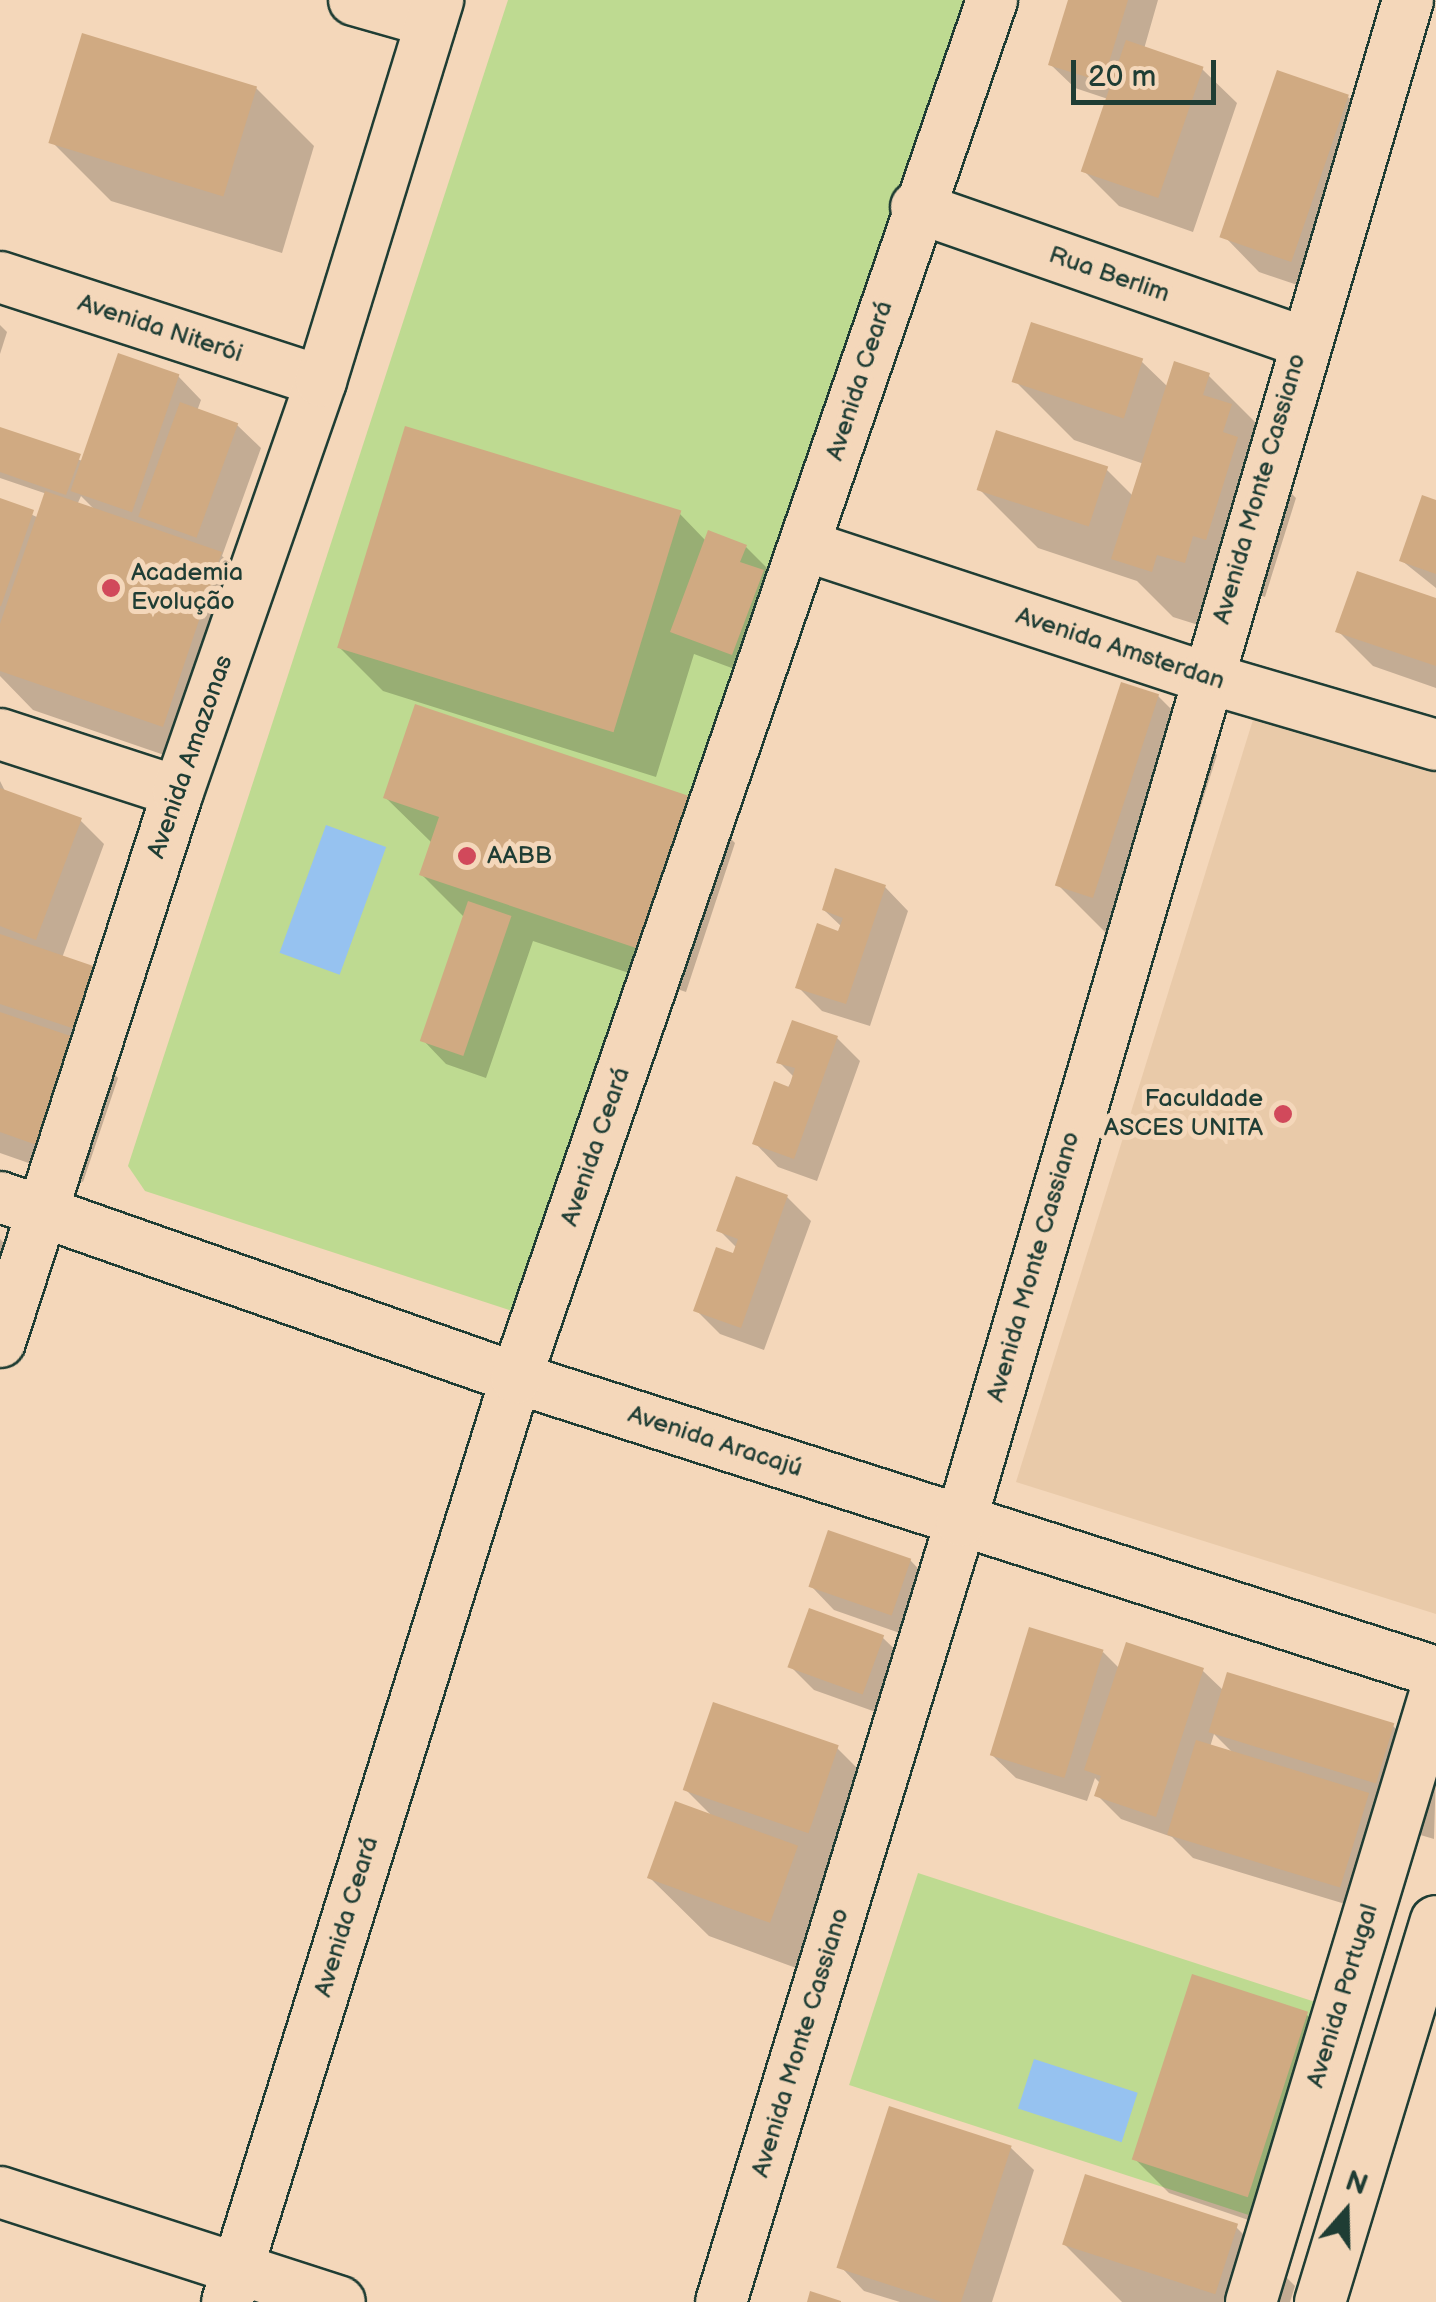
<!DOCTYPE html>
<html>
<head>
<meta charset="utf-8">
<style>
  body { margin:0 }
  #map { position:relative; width:1436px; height:2302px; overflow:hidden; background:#f4d7ba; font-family:"Balsamiq Sans",sans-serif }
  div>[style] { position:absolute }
  .built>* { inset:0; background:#e9caa9 }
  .green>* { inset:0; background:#beda91; transform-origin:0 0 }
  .water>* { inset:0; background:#96c2f0; transform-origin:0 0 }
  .shadow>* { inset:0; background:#0003 }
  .building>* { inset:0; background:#d0aa82; transform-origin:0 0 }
  .roads { filter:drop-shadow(2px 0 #1f3d34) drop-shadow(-2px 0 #1f3d34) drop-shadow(0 2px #1f3d34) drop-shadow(0 -2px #1f3d34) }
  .minor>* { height:50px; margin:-25px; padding:0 25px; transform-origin:25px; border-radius:25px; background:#f4d7ba }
  .dots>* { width:28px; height:28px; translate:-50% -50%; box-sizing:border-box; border:5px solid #f4d7ba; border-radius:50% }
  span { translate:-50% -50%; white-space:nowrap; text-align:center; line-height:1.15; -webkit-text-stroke:10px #f4d7ba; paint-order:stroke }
  .street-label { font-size:25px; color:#1f3d34 }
  .poi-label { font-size:25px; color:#1f3d34 }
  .left { translate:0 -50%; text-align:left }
  .right { translate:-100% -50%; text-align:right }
  .north { position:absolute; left:1296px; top:2162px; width:100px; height:100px; -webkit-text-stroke:8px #f4d7ba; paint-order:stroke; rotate:20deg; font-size:28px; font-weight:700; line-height:40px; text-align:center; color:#1f3d34 }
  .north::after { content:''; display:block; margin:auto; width:35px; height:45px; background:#1f3d34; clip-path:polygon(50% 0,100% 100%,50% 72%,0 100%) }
  .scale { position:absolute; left:1071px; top:60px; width:145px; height:45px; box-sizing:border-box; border:5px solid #1f3d34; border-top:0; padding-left:12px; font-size:30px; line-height:35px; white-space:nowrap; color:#1f3d34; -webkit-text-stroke:8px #f4d7ba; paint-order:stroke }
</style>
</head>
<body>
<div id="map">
  <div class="built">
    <i style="clip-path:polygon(1261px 694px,1436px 746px,1436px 1614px,1016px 1482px)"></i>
  </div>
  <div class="green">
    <i style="clip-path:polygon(508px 0,983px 0,531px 1317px,145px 1191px,128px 1166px)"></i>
    <i style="left:918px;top:1873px;width:442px;height:223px;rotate:18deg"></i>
  </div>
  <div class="water">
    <i style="left:326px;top:825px;width:64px;height:136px;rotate:20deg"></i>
    <i style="left:1034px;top:2059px;width:109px;height:52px;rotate:18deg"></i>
  </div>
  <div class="shadow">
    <i style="clip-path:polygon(1070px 0,1158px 0,1144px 49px,1202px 69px,1237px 103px,1193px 232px,1119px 206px,1084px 171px,1108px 99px,1075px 88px,1051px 65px)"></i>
    <i style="clip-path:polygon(255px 87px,314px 146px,282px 253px,111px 201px,52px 142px)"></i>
    <i style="clip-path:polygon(1348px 97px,1383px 132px,1330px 296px,1259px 272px,1225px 237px)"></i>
    <i style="clip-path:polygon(0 325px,7px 332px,0 354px)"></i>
    <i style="clip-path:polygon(1141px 361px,1168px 387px,1208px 375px,1267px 434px,1283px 485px,1296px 498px,1265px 597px,1252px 593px,1211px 629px,1173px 617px,1137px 581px,1038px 548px,979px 489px,1106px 469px,1133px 496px,1144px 464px,1074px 440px,1015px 381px)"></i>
    <i style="clip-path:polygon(evenodd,178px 376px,201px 400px,197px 411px,237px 425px,261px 448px,222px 556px,266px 599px,208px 770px,33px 710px,0 676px,0 500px,39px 518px,47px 494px,0 478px,0 429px,85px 462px,178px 376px,81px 496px,96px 511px,77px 505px,81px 496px)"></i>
    <i style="clip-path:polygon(1436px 503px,1436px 588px,1401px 560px)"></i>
    <i style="clip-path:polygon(680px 514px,706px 541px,746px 547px,770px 571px,756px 677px,694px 654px,656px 777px,383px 691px,339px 647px)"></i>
    <i style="clip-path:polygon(1436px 601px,1436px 688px,1373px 666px,1338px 631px)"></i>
    <i style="clip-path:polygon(1158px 696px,1217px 755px,1153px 956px,1118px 945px,1059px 886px)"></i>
    <i style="clip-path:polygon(0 781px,6px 793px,80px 820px,104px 844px,62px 958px,87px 1047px,118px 1078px,83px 1182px,0 1153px)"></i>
    <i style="clip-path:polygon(386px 798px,691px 799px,735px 843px,686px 992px,533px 941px,486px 1078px,446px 1064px,423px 1040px,465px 918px,422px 875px,431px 842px)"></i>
    <i style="clip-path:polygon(885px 887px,908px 911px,870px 1026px,822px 1011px,798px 987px,842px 927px,824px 910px)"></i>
    <i style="clip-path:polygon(837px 1038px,860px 1061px,817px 1181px,778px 1167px,755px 1143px,794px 1077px,779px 1062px)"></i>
    <i style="clip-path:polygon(787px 1197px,811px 1221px,764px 1350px,720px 1334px,696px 1310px,737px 1248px,719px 1230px)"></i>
    <i style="clip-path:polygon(0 1239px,45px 1283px,0 1342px)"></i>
    <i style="clip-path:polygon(910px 1560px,933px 1584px,914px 1638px,834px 1610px,811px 1586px)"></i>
    <i style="clip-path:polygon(810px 1611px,883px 1638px,907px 1661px,887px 1716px,814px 1690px,790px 1666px)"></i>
    <i style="clip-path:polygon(evenodd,1103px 1652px,1120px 1669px,1203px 1671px,1224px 1691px,1392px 1725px,1436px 1769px,1434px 1839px,1390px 1826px,1365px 1910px,1193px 1858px,1172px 1837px,1121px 1819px,1097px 1795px,1101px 1784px,1095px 1778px,1087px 1801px,1016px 1778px,992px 1755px,1103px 1652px,1214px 1734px,1235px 1755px,1210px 1747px,1214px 1734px)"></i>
    <i style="clip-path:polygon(837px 1748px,896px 1807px,829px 1980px,709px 1936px,650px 1878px,714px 1818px,686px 1790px)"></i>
    <i style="clip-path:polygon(1306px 2014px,1341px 2049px,1281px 2231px,1169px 2193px,1134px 2158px)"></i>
    <i style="clip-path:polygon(1010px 2147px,1034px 2170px,992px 2302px,900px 2302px,864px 2291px,841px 2267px)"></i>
    <i style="clip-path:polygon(1236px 2227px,1295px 2286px,1290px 2302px,1122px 2302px,1064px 2244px)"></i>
  </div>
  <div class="building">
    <i style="clip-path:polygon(1068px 0,1128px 0,1103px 82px,1048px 65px)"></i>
    <i style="left:82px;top:33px;width:183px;height:115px;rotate:17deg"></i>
    <i style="left:1126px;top:40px;width:82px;height:139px;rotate:19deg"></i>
    <i style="left:1277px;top:70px;width:76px;height:177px;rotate:19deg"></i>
    <i style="left:1031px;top:322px;width:118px;height:63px;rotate:18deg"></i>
    <i style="left:118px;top:353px;width:65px;height:146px;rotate:19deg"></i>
    <i style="clip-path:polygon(1174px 361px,1210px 373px,1203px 395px,1232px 404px,1223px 432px,1238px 437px,1206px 540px,1193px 536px,1185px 563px,1157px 555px,1152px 572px,1111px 559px)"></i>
    <i style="left:180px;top:402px;width:62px;height:122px;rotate:20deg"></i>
    <i style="left:405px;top:426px;width:289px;height:232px;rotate:17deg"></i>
    <i style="clip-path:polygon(0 427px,81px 454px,66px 495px,0 472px)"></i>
    <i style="left:996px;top:430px;width:118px;height:63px;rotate:18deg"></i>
    <i style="clip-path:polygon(45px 491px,222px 552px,163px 727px,0 671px,0 624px)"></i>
    <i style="clip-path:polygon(1422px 495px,1436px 500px,1436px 574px,1399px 561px)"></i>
    <i style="clip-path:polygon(0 498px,34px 510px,1px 606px,0 606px)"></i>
    <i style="clip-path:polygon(708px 530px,747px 545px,740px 562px,764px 570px,732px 655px,670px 632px)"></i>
    <i style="clip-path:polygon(1357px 571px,1436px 598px,1436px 666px,1335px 632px)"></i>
    <i style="left:1121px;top:682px;width:40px;height:214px;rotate:18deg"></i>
    <i style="clip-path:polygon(415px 704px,692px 797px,642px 950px,419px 875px,439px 817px,383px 798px)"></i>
    <i style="clip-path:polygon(0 788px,82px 818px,36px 940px,0 926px)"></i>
    <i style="clip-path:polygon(835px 868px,886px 885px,846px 1004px,795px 988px,817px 923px,838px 931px,843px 918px,822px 910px)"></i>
    <i style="left:468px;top:901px;width:46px;height:148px;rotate:19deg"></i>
    <i style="clip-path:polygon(0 934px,99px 968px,78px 1030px,0 1004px)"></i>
    <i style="clip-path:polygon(0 1012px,85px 1041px,48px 1149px,0 1132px)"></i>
    <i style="clip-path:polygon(792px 1020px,838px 1036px,794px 1159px,752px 1144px,774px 1081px,789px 1087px,795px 1068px,776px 1063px)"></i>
    <i style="clip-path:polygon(736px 1176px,788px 1195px,741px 1328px,693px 1311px,716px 1247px,733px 1253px,738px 1239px,716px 1231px)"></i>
    <i style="left:828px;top:1530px;width:88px;height:60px;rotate:19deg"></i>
    <i style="left:809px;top:1608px;width:80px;height:63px;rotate:20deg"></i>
    <i style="left:1029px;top:1627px;width:78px;height:134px;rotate:17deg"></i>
    <i style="clip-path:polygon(1126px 1642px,1204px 1668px,1156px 1817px,1094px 1796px,1101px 1776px,1084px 1770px)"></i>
    <i style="left:1227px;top:1672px;width:175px;height:63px;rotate:17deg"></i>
    <i style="left:713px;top:1702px;width:133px;height:93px;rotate:19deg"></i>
    <i style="left:1196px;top:1740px;width:181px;height:99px;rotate:17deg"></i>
    <i style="left:675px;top:1801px;width:131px;height:82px;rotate:20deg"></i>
    <i style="left:1192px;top:1974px;width:122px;height:195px;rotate:18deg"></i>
    <i style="left:889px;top:2106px;width:129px;height:170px;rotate:18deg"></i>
    <i style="left:1085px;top:2174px;width:161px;height:74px;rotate:18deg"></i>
    <i style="clip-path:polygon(810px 2291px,841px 2301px,841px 2302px,807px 2302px)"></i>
  </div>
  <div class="roads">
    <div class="minor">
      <i style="left:354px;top:0;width:80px;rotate:15.9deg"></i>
      <i style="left:916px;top:207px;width:410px;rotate:19.2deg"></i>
      <i style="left:0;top:277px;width:337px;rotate:18deg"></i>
      <i style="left:806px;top:546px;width:419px;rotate:18.2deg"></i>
      <i style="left:1204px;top:677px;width:242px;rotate:16.3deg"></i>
      <i style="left:0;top:734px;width:187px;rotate:18deg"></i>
      <i style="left:0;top:1197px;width:547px;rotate:19.33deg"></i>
      <i style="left:516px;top:1378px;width:966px;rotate:17.72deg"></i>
      <i style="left:0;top:1342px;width:578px;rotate:-72.07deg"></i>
      <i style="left:178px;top:792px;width:435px;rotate:-70.8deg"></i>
      <i style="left:321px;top:381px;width:399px;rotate:-72.9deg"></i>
      <i style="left:0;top:2192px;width:357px;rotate:17.9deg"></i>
      <i style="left:227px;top:2302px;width:968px;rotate:-72.63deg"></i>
      <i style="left:516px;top:1378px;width:1458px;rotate:-70.94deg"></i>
      <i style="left:721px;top:2302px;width:817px;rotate:-72.92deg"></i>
      <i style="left:961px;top:1521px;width:1585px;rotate:-73.62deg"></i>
      <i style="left:1251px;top:2302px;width:639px;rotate:-73.18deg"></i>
      <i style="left:1320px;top:2302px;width:398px;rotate:-73.1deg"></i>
    </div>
  </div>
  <div class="dots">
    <i style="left:111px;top:588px;background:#d1495b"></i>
    <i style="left:467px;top:856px;background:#d1495b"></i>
    <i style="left:1283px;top:1114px;background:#d1495b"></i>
  </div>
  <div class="street-label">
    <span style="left:1109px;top:275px;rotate:19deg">Rua Berlim</span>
    <span style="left:160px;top:329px;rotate:18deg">Avenida Niterói</span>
    <span style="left:860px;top:381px;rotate:-72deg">Avenida Ceará</span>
    <span style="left:1260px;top:489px;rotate:-74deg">Avenida Monte Cassiano</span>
    <span style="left:1120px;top:649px;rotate:18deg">Avenida Amsterdan</span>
    <span style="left:191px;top:757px;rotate:-71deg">Avenida Amazonas</span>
    <span style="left:596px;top:1147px;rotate:-71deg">Avenida Ceará</span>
    <span style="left:1034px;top:1267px;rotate:-74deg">Avenida Monte Cassiano</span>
    <span style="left:715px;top:1442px;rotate:18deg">Avenida Aracajú</span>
    <span style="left:347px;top:1917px;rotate:-73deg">Avenida Ceará</span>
    <span style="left:1343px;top:1996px;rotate:-73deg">Avenida Portugal</span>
    <span style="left:801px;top:2043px;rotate:-73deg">Avenida Monte Cassiano</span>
  </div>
  <div class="poi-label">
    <span class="left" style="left:131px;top:588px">Academia<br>Evolução</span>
    <span class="left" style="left:487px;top:856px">AABB</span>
    <span class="right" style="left:1263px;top:1114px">Faculdade<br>ASCES UNITA</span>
  </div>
  <div class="north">N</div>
  <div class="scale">20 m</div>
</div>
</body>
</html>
